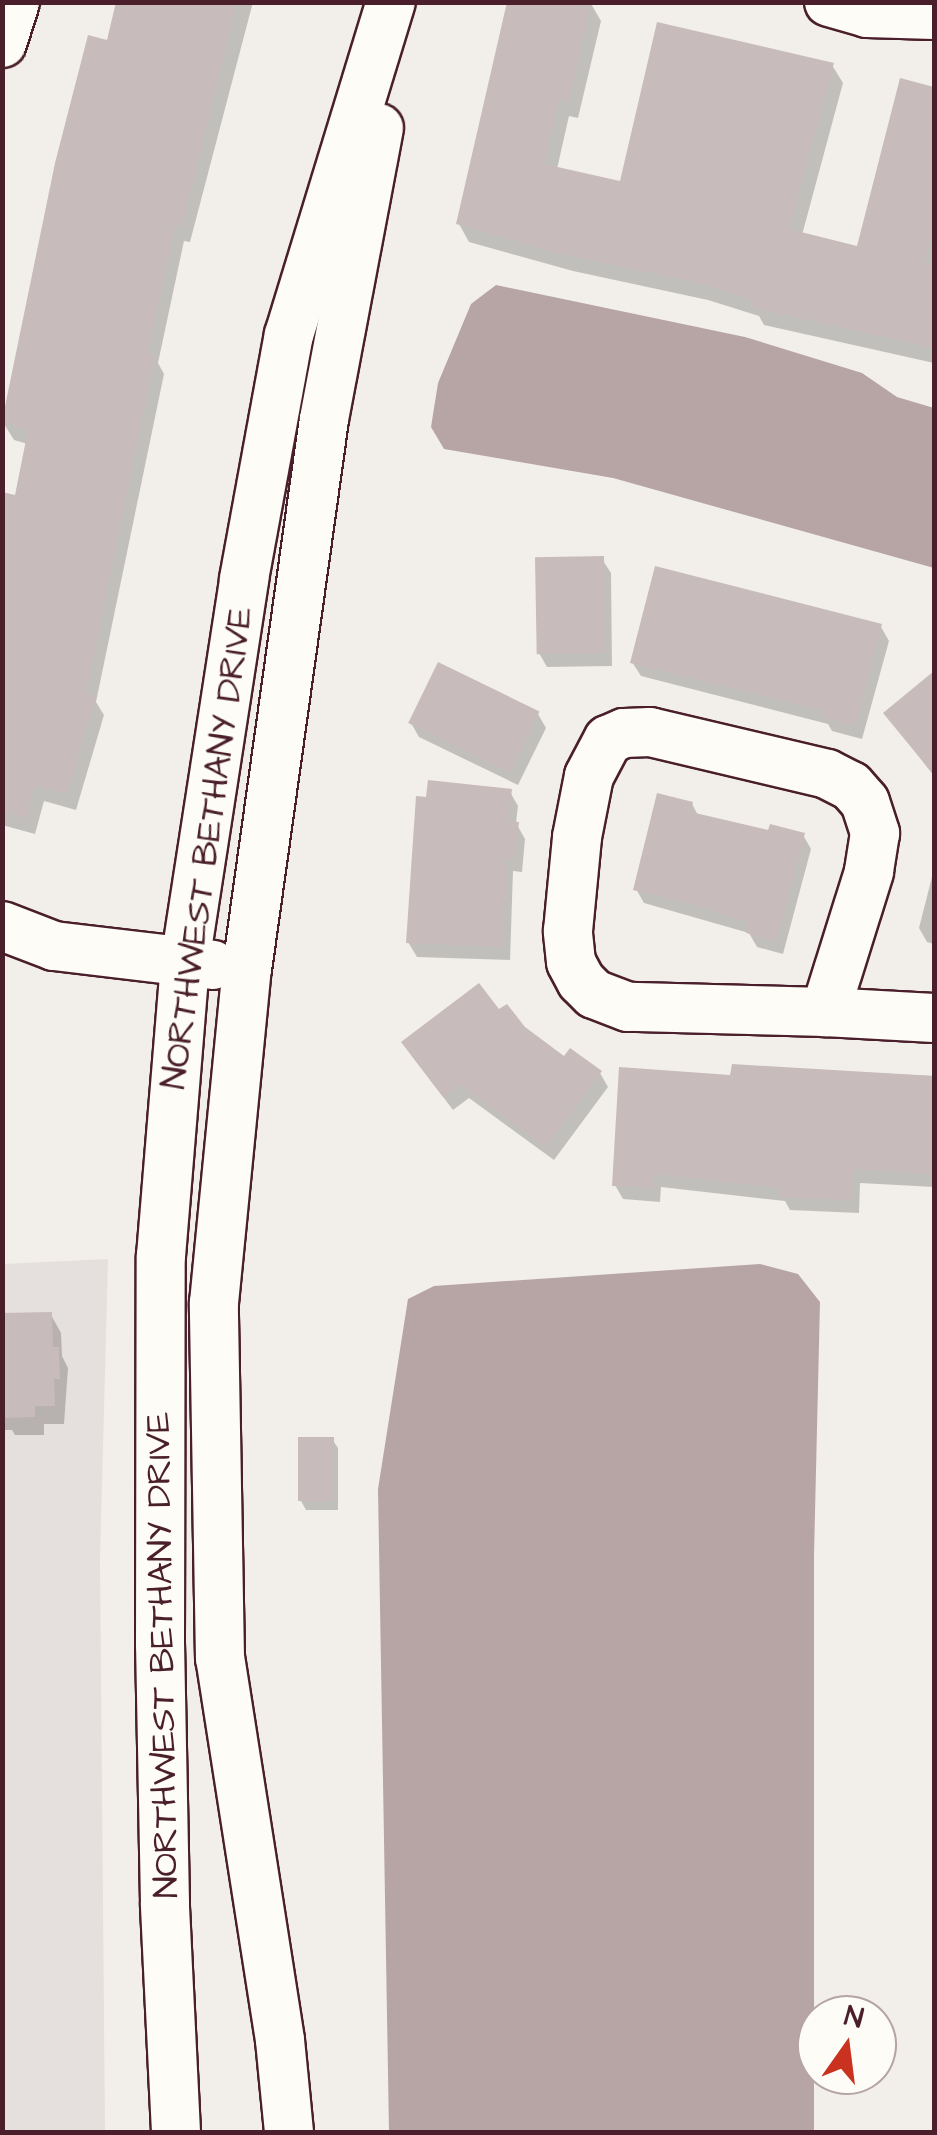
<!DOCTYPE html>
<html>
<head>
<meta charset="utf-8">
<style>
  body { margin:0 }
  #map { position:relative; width:937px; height:2135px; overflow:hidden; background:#f2efeb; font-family:"Architects Daughter",sans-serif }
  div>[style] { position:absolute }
  .built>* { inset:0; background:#e5dfdd }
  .water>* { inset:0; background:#b7a5a6 }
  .shadow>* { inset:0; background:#0003 }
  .building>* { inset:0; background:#c8bbbb; transform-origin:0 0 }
  .roads { filter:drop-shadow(2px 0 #4a1f2b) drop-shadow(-2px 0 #4a1f2b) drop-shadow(0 2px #4a1f2b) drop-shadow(0 -2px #4a1f2b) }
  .minor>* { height:48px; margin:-24px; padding:0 24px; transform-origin:24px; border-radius:24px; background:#fdfcf7 }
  span { translate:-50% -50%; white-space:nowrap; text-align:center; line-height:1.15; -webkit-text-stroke:8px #fdfcf7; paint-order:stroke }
  .street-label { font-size:35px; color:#4a1f2b }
  .frame { position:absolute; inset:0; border:5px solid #4a1f2b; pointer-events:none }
  .north { position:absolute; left:797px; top:1995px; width:100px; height:100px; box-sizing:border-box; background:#fdfcf7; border:2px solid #b5a4a5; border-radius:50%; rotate:14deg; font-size:28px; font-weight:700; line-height:40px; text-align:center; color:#4a1f2b }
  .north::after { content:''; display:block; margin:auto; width:35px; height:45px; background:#c8321e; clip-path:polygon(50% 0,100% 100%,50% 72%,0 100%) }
</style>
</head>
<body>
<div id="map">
  <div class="built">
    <i style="clip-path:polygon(108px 1259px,100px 1560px,105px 2132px,3px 2132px,3px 1264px)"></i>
  </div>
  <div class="water">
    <i style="clip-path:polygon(496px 285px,745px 337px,862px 373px,897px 397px,934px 408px,934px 568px,613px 478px,444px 449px,431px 427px,438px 383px,471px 304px)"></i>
    <i style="clip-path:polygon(760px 1264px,798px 1274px,820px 1302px,814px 1555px,814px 2132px,389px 2132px,378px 1489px,408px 1299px,434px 1286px)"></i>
  </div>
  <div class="shadow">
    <i style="clip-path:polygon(119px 2px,253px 2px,190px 242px,184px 241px,158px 363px,164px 374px,96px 702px,104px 715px,76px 810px,44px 801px,35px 834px,2px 825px,2px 499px,17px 498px,28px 444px,14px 440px,4px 424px,38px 272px)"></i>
    <i style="clip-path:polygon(590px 2px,601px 21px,578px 118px,569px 116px,557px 169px,622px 184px,832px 65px,843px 83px,802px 235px,858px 249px,902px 81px,934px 89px,934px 363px,764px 325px,759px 316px,708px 300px,573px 271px,469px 242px,459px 224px)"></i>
    <i style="clip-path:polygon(602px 559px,611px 573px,612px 666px,547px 667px,539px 653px)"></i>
    <i style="clip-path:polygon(881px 627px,889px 641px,862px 739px,832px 731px,828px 724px,641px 676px,632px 662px)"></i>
    <i style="clip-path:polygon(934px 674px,934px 776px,886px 714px)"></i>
    <i style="clip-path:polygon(538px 714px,546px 728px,518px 785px,419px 737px,411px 723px)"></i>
    <i style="clip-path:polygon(510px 792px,518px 806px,516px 823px,525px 839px,522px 872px,513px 871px,510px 960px,417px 957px,408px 942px)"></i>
    <i style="clip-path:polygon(692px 804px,699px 817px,770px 833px,803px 835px,811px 849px,783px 954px,757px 947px,749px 933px,644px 903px,636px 889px)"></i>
    <i style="clip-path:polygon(934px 869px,934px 944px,927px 942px,919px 928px)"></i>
    <i style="clip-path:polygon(499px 1013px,565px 1060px,600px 1073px,608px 1087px,554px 1160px,469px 1098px,453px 1110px,412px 1056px)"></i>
    <i style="clip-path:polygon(734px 1066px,934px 1076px,934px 1187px,860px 1183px,859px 1213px,790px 1210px,785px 1201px,661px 1187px,660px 1202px,623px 1199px,615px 1185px,732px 1077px)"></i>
    <i style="clip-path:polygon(51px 1315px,61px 1333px,62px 1356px,68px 1368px,64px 1424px,44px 1424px,44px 1435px,15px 1435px,12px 1430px,2px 1430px,2px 1316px)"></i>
    <i style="clip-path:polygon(332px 1439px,338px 1448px,338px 1510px,306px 1510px,301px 1501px)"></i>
  </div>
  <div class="building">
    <i style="clip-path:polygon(116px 2px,237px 2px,182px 226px,175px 225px,148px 353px,155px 355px,86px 693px,96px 696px,67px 794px,35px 785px,26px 818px,2px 812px,2px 492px,15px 495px,28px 430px,2px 421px,55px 163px,88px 35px,107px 40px)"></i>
    <i style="clip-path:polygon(507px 2px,591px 2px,569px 102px,559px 99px,544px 164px,620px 181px,657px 22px,834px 63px,789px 229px,857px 246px,900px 78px,934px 87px,934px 223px,925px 264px,934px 265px,934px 348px,751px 307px,752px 300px,696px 282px,561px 254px,456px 224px)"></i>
    <i style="left:604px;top:556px;width:97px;height:69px;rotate:89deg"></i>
    <i style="clip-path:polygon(655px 566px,882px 624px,855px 726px,821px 717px,823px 711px,630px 663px)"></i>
    <i style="left:438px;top:662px;width:113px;height:68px;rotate:26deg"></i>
    <i style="clip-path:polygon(934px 671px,934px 775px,883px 713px)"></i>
    <i style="clip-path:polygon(428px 780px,512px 789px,508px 821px,519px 822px,514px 859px,506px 858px,503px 947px,406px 943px,416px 796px,426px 797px)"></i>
    <i style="clip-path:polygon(657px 793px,693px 802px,691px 812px,768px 830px,770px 824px,805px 833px,776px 941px,746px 933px,749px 922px,713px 912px,714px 909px,633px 890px)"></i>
    <i style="clip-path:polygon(479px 983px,499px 1009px,507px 1004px,525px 1027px,564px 1056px,570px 1048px,602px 1071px,546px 1147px,460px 1085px,443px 1097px,401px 1042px)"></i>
    <i style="clip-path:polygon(732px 1064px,934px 1076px,933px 1174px,853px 1169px,852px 1200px,779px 1197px,780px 1188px,654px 1174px,653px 1188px,612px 1186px,619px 1067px,730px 1075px)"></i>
    <i style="clip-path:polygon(52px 1312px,53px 1347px,59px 1347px,60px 1379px,54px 1379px,55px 1406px,35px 1406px,35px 1417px,2px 1418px,2px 1313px)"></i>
    <i style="left:298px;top:1437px;width:36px;height:64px"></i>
  </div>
  <div class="roads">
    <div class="minor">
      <i style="left:829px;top:2px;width:40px;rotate:16deg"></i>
      <i style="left:867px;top:13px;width:67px;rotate:1.7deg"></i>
      <i style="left:2px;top:43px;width:43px;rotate:-72.4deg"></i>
      <i style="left:650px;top:732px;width:182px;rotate:13.3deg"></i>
      <i style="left:827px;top:774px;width:27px;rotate:27deg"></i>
      <i style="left:851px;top:786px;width:21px;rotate:49deg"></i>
      <i style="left:865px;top:802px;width:33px;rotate:72deg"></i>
      <i style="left:875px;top:833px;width:39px;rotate:99deg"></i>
      <i style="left:869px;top:872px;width:147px;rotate:107.4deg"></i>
      <i style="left:825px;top:1012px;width:197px;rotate:-178.5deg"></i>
      <i style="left:628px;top:1007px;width:36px;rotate:-159deg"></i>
      <i style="left:594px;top:994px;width:18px;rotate:-135deg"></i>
      <i style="left:581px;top:981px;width:21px;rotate:-118deg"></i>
      <i style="left:571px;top:962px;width:31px;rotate:-96deg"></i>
      <i style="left:568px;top:931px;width:94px;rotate:-84.5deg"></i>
      <i style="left:577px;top:837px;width:62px;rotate:-78.9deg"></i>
      <i style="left:589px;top:776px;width:41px;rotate:-62.2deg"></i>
      <i style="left:608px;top:740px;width:17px;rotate:-24deg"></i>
      <i style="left:624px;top:733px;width:26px;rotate:-2deg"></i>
      <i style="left:2px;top:926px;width:56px;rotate:21deg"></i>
      <i style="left:54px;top:946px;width:160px;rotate:6.8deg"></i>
      <i style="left:825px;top:1012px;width:109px;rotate:3.2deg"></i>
      <i style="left:176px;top:2132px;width:229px;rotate:-92.8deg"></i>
      <i style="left:165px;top:1903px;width:259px;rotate:-91.1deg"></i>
      <i style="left:160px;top:1644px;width:388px;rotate:-89.9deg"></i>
      <i style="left:161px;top:1256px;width:295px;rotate:-85.3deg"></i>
      <i style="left:185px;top:962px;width:388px;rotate:-81.2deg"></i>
      <i style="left:244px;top:579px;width:248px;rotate:-79.6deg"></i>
      <i style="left:289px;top:335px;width:348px;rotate:-73deg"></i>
      <i style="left:289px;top:2132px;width:92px;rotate:-95.6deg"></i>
      <i style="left:280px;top:2040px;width:386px;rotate:-98.9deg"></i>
      <i style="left:220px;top:1659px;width:356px;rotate:-91deg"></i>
      <i style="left:214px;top:1303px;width:336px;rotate:-84.4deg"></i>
      <i style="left:247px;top:969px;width:555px;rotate:-82.03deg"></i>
      <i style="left:324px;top:419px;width:296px;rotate:-79.3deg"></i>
    </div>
  </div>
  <div class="street-label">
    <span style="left:208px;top:848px;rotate:-82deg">NORTHWEST BETHANY DRIVE</span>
    <span style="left:163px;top:1655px;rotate:-91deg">NORTHWEST BETHANY DRIVE</span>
  </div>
  <div class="frame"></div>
  <div class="north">N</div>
</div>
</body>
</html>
